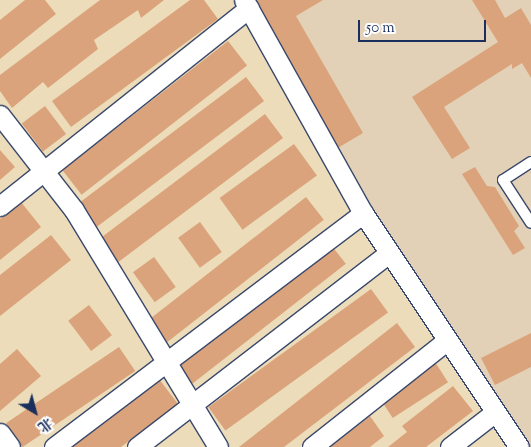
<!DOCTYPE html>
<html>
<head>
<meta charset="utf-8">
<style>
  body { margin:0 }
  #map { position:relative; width:531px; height:447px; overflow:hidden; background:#eddcb9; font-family:"Sorts Mill Goudy","Noto Serif SC",serif }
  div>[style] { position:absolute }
  .built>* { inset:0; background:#e2d1b6 }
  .building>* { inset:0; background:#daa37b; transform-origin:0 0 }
  .roads { filter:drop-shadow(1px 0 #3a496c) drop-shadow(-1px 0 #3a496c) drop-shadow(0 1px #3a496c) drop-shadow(0 -1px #3a496c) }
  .lane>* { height:10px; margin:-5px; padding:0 5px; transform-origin:5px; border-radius:5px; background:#fff }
  .street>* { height:19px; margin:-9.5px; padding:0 9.5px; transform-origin:9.5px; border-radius:9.5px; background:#fff }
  span { translate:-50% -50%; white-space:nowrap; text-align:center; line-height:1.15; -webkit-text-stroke:4.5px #fff; paint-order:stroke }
  .north { position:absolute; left:10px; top:387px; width:50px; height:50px; -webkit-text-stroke:4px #fff; paint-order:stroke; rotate:143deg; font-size:14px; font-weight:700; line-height:20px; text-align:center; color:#1b2f5e }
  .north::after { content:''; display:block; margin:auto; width:18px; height:22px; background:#1b2f5e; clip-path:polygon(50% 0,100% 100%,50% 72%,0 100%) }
  .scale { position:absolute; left:358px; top:20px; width:128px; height:22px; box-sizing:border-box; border:2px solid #1b2f5e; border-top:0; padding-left:6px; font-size:15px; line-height:18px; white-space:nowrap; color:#1b2f5e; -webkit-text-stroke:4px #fff; paint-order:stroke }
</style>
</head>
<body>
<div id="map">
  <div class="built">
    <i style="clip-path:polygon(244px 0,531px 0,531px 447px,519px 447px,494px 413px)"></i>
  </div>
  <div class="building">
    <i style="clip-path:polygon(25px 0,45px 0,56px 14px,0 59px,0 20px)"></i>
    <i style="clip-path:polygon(100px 0,164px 0,141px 18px,138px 10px,94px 40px,98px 49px,48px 88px,43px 82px,12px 108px,0 91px,0 75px)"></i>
    <i style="clip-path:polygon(190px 0,204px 0,218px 19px,71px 127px,52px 101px)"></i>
    <i style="clip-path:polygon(251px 0,323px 0,296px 16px,363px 133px,336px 149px)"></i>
    <i style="clip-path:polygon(472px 0,495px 0,505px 18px,521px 8px,531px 25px,531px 78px,522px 63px,512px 69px,512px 64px,444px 107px,470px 148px,452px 159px,412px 97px,498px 42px)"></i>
    <i style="left:228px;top:41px;width:31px;height:210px;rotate:52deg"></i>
    <i style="left:246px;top:77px;width:30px;height:210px;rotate:53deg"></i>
    <i style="left:45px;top:106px;width:35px;height:29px;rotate:53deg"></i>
    <i style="left:265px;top:114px;width:30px;height:210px;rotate:53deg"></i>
    <i style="left:294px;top:144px;width:39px;height:92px;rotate:54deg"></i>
    <i style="clip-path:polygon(0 150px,15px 167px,0 180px)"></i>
    <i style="clip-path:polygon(475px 167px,487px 186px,495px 187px,519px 226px,514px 231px,525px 248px,513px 255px,462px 174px)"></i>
    <i style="left:306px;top:197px;width:29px;height:201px;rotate:52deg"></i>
    <i style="clip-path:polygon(21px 202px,41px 227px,0 260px,0 219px)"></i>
    <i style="left:200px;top:222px;width:37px;height:27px;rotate:54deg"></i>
    <i style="clip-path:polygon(51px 235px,71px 260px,0 316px,0 275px)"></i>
    <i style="left:328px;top:241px;width:29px;height:201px;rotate:52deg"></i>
    <i style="left:154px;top:257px;width:37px;height:26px;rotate:54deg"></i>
    <i style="left:371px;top:289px;width:29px;height:201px;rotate:54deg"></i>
    <i style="left:89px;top:305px;width:38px;height:26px;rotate:53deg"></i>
    <i style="clip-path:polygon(397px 323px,415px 347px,284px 447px,239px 447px)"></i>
    <i style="clip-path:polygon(531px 333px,531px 367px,495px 385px,481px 358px)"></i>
    <i style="left:119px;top:347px;width:29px;height:136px;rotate:56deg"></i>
    <i style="clip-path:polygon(17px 349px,41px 376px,0 411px,0 364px)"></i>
    <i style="left:435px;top:362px;width:24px;height:66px;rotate:57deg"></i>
    <i style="clip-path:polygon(159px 379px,178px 404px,121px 447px,69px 447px)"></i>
    <i style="clip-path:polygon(453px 386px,473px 411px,426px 447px,388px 447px,407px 432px,402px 426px)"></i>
    <i style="clip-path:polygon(370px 416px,384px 436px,370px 447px,330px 447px)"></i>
  </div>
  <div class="roads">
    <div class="lane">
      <i style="left:531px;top:162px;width:33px;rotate:147deg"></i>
      <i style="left:503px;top:180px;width:51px;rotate:56.9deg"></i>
    </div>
    <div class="street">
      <i style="left:244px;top:0;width:244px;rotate:60.8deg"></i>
      <i style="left:363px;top:213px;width:281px;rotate:56.3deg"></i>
      <i style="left:0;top:115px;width:120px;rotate:52.1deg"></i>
      <i style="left:74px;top:210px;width:277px;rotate:58.7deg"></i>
      <i style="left:0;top:206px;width:318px;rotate:-38.5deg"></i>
      <i style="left:0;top:433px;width:17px;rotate:54deg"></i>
      <i style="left:54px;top:447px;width:388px;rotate:-37.1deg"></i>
      <i style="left:137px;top:447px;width:318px;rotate:-37.6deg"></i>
      <i style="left:312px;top:447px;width:171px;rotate:-38.3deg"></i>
      <i style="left:450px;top:447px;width:56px;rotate:-37.7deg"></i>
    </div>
  </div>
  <div class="north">北</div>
  <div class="scale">50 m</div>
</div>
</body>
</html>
